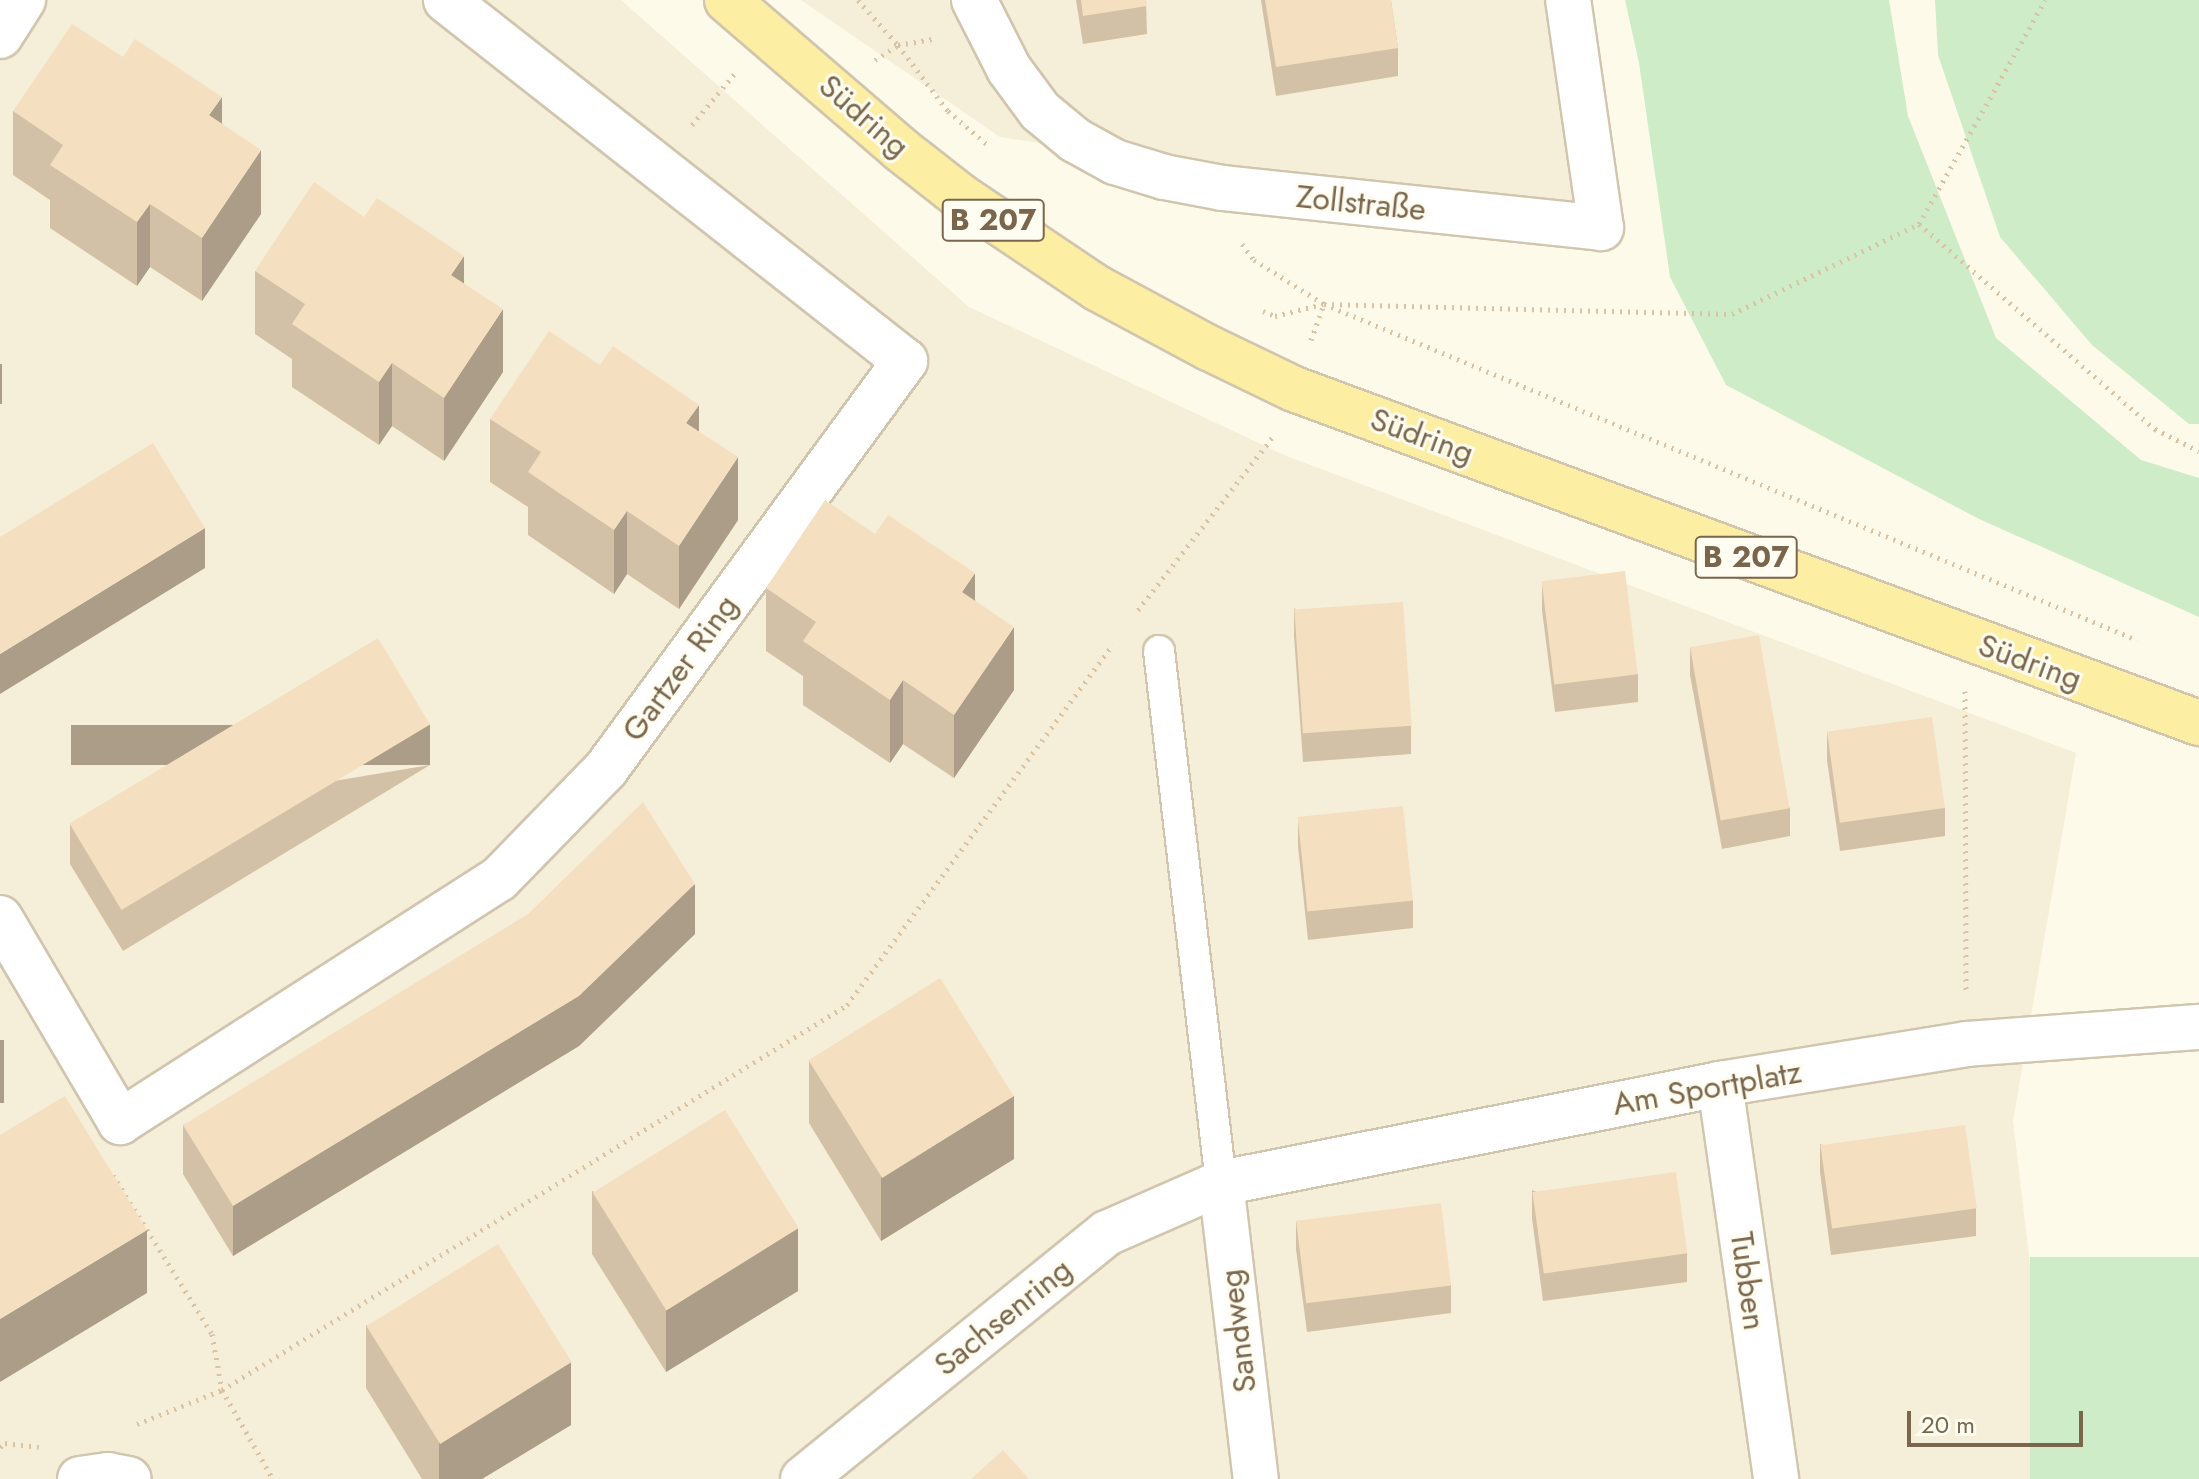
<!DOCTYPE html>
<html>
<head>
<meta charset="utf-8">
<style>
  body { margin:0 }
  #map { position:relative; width:2199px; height:1479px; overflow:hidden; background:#fdfaea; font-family:Jost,sans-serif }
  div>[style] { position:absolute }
  .residential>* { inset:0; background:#f5eed8 }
  .green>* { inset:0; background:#ceecc7; transform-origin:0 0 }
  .path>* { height:5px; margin-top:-2.5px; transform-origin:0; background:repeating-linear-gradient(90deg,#d9c3a3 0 2px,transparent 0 8px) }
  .roads { filter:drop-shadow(2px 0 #d1c5ae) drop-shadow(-2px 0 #d1c5ae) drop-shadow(0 2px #d1c5ae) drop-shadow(0 -2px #d1c5ae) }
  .service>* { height:30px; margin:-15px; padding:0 15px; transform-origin:15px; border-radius:15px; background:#fff }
  .minor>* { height:44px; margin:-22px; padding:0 22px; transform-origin:22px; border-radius:22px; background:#fff }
  .primary>* { height:44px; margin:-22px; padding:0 22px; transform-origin:22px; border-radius:22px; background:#fceea2 }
  .wall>* { inset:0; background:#d2c1a6 }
  .shaded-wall>* { inset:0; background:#ab9d87; transform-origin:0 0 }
  .building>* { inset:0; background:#f4e0c1; transform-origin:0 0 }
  span { translate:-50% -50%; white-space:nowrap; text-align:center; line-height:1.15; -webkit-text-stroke:6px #fffcf1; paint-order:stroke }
  .shield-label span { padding:2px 6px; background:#fffcf1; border:2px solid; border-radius:6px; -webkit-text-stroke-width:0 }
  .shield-label { font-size:30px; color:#7a664c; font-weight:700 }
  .street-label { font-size:32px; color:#7a664c }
  .scale { position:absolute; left:1907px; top:1411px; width:176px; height:36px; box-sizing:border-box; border:4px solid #7a664c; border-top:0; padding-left:10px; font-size:24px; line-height:28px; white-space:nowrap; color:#7a664c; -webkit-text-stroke:6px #fffcf1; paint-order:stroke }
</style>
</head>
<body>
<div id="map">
  <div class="residential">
    <i style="clip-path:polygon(0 0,621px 0,969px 307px,1284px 455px,2076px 753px,2013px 1121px,2030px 1264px,2047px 1479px,0 1479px)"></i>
    <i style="clip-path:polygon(801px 0,1575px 0,1616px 229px,1000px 137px)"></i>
  </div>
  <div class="green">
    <i style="clip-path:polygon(1625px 0,1889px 0,1908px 116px,1996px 338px,2141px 460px,2199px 478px,2199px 617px,1979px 519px,1726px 385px,1670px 277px,1639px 63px)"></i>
    <i style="clip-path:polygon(1935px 0,2199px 0,2199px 424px,2189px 424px,2092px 345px,2000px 237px,1938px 55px)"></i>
    <i style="left:2199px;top:1257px;width:222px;height:169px;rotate:90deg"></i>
  </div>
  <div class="path">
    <i style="left:858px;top:0;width:60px;rotate:48.4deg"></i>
    <i style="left:898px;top:45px;width:83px;rotate:52.9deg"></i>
    <i style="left:948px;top:111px;width:54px;rotate:40.5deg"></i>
    <i style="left:875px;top:60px;width:27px;rotate:-33deg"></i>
    <i style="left:898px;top:45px;width:39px;rotate:-10deg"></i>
    <i style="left:692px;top:125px;width:66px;rotate:-50.5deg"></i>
    <i style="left:1919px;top:224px;width:313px;rotate:41deg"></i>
    <i style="left:2155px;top:429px;width:49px;rotate:26.6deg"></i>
    <i style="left:1242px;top:244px;width:20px;rotate:53deg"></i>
    <i style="left:1254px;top:260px;width:83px;rotate:32.2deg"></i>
    <i style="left:1324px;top:304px;width:880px;rotate:22.45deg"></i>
    <i style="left:1263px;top:311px;width:13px;rotate:23deg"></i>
    <i style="left:1275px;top:316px;width:49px;rotate:-14deg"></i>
    <i style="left:1311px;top:340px;width:38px;rotate:-70deg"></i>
    <i style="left:1324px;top:304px;width:408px;rotate:1.4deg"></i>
    <i style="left:1732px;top:314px;width:208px;rotate:-25.7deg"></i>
    <i style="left:1919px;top:224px;width:257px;rotate:-60.6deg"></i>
    <i style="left:1138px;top:610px;width:222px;rotate:-52.1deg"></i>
    <i style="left:1965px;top:691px;width:302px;rotate:89.8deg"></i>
    <i style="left:113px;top:1175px;width:187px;rotate:58.1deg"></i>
    <i style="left:212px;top:1334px;width:57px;rotate:79.9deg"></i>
    <i style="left:222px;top:1390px;width:103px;rotate:60.2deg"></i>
    <i style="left:137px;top:1424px;width:92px;rotate:-21.8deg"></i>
    <i style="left:222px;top:1390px;width:734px;rotate:-31.63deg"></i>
    <i style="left:847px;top:1005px;width:448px;rotate:-53.6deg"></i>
    <i style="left:0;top:1447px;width:6px;rotate:-39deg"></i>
    <i style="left:5px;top:1443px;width:34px;rotate:7deg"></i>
  </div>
  <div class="roads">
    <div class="service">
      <i style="left:1159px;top:651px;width:536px;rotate:83.35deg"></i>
    </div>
    <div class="minor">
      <i style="left:974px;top:0;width:77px;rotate:63.1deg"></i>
      <i style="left:1009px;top:69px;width:52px;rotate:53.6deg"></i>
      <i style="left:1040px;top:111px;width:45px;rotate:39.6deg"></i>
      <i style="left:1075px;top:140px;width:46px;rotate:28.8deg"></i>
      <i style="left:1115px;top:162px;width:51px;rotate:17deg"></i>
      <i style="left:1164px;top:177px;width:59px;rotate:10.7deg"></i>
      <i style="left:1222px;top:188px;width:381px;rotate:6deg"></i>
      <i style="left:1601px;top:228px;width:230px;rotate:-98.2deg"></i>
      <i style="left:0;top:36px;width:43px;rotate:-57.4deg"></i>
      <i style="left:0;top:918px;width:237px;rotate:59.5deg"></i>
      <i style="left:120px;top:1122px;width:450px;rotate:-32.7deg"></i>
      <i style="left:499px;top:879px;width:153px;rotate:-45.8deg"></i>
      <i style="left:606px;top:769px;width:506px;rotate:-53.76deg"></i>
      <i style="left:905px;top:361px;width:584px;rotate:-141.82deg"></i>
      <i style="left:1720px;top:1084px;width:399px;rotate:81.9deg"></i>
      <i style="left:1221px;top:1183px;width:298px;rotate:83.3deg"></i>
      <i style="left:80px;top:1479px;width:28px;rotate:-8deg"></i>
      <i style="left:108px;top:1475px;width:21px;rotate:11deg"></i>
      <i style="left:803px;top:1479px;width:391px;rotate:-39deg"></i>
      <i style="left:1107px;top:1233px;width:124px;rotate:-23.7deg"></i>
      <i style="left:1221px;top:1183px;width:509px;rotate:-11.22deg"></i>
      <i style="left:1720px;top:1084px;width:249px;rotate:-9.2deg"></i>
      <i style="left:1966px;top:1044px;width:234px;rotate:-4.2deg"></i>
    </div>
    <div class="primary">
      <i style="left:727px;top:0;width:228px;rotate:40.7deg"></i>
      <i style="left:900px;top:149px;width:76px;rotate:38.1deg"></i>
      <i style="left:960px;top:196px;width:165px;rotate:33.9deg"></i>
      <i style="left:1097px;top:288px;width:127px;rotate:28.2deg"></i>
      <i style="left:1209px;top:348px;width:94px;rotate:25.8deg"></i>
      <i style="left:1294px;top:389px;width:965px;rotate:20.26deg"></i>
    </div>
  </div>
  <div class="wall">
    <i style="clip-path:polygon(1076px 0,1149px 0,1146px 0,1147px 34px,1083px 44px)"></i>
    <i style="clip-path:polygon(1261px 0,1391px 0,1398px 48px,1398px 76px,1276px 96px)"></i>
    <i style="clip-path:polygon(13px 111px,222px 123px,261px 214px,202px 301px,150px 267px,137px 286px,50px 228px,50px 200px,13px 175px)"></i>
    <i style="clip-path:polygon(255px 271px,464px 283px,503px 372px,444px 461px,392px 426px,379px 445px,292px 387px,292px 359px,255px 334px)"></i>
    <i style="clip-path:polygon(490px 419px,699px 432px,738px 520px,679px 609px,627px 574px,614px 594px,528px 535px,528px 507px,490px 482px)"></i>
    <i style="clip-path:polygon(875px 534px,975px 600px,1014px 690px,954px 778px,903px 744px,890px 763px,803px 705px,803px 676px,766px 651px,766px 588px)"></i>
    <i style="clip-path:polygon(1542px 582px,1638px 674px,1638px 702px,1555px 712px,1542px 610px)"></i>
    <i style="clip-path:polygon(1294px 608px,1411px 726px,1411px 754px,1303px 762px,1294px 636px)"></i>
    <i style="clip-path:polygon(1690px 647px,1790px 808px,1790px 836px,1722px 849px,1690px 675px)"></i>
    <i style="clip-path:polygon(1827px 732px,1945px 808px,1945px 836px,1840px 851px,1827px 760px)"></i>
    <i style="clip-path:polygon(430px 765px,123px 951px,70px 864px,70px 825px)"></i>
    <i style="clip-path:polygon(1298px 818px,1413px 900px,1413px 928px,1308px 940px,1298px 846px)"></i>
    <i style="clip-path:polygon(695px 934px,579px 1046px,233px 1256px,183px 1174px,183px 1125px)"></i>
    <i style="clip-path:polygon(809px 1060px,1014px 1159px,881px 1241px,809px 1123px)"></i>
    <i style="clip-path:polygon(1820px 1144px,1976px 1208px,1976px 1236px,1831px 1255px,1820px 1172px)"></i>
    <i style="clip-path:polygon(1532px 1190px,1687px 1253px,1687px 1282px,1543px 1301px,1532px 1218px)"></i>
    <i style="clip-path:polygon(592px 1191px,798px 1291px,666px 1372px,592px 1254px)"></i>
    <i style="clip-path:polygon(1296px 1221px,1451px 1285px,1451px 1313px,1307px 1332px,1296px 1249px)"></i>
    <i style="clip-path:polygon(366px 1325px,571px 1425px,482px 1479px,422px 1479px,366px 1388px)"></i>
  </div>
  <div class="shaded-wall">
    <i style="clip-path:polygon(222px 97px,222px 160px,209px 115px)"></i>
    <i style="clip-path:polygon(261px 150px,261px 214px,202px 301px,202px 238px)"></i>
    <i style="clip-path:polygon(150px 204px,150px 267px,137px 286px,137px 222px)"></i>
    <i style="clip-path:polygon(464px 256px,464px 320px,451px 275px)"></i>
    <i style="clip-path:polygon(503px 309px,503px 372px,444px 461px,444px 398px)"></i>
    <i style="clip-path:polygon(392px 363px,392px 426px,379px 445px,379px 382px)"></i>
    <i style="left:2px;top:364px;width:40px;height:2px;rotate:90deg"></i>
    <i style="clip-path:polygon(699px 405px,699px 468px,686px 423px)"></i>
    <i style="clip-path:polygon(738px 457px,738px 520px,679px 609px,679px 546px)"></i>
    <i style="clip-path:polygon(627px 511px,627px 574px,614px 594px,614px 530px)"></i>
    <i style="clip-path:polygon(205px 528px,205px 568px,0 694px,0 654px)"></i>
    <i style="clip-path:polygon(975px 573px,975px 636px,962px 592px)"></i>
    <i style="clip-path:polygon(1014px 627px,1014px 690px,954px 778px,954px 715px)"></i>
    <i style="clip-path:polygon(903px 680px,903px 744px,890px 763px,890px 700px)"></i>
    <i style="left:430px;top:725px;width:40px;height:359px;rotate:90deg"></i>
    <i style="clip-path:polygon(695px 884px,695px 934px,579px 1046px,233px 1256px,233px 1206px)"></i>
    <i style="left:4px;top:1040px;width:63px;height:4px;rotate:90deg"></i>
    <i style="clip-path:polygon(1014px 1096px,1014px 1159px,881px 1241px,881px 1177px)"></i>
    <i style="clip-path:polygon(798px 1228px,798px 1291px,666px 1372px,666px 1309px)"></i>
    <i style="clip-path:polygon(147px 1230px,147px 1293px,0 1382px,0 1319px)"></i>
    <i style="clip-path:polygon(571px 1362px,571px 1425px,482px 1479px,439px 1479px,439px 1442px)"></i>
  </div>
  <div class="building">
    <i style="clip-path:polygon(1081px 0,1146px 0,1147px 6px,1083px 16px)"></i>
    <i style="clip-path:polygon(1265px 0,1391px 0,1398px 48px,1276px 67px)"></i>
    <i style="clip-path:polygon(72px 24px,123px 57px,135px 39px,222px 97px,209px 115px,261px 150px,202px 238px,150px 204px,137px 222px,50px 165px,63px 145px,13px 111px)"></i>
    <i style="clip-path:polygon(314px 182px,364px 217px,377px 198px,464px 256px,451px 275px,503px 309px,444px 398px,392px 363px,379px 382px,292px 324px,305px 304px,255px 271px)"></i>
    <i style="clip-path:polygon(549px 331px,600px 365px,613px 346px,699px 405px,686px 423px,738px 457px,679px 546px,627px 511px,614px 530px,528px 472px,541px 452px,490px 419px)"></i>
    <i style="clip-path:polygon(153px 443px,205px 528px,0 654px,0 537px)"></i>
    <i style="clip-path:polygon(825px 500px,875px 534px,888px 515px,975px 573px,962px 592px,1014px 627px,954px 715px,903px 680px,890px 700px,803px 641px,816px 622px,766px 588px)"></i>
    <i style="left:1625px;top:571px;width:104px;height:84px;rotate:83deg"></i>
    <i style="left:1403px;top:602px;width:124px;height:109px;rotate:86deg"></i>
    <i style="left:1759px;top:635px;width:176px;height:70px;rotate:80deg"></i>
    <i style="left:378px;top:638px;width:101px;height:360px;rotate:59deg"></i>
    <i style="left:1932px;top:717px;width:92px;height:106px;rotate:82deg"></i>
    <i style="clip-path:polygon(643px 802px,695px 884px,579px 996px,233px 1206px,183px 1125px,528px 914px)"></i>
    <i style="left:1403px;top:806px;width:95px;height:106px;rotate:84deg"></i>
    <i style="left:940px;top:978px;width:139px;height:155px;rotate:58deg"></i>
    <i style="clip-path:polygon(65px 1096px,147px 1230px,0 1319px,0 1135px)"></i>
    <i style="left:725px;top:1110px;width:139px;height:156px;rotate:58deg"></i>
    <i style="left:1965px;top:1125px;width:84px;height:146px;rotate:82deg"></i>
    <i style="left:1676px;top:1172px;width:82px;height:145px;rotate:82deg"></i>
    <i style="left:1441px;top:1203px;width:83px;height:146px;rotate:83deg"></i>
    <i style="left:498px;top:1244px;width:139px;height:155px;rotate:58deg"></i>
    <i style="clip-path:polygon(1003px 1450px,1029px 1479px,971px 1479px)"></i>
  </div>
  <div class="shield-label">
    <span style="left:993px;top:220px">B 207</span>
    <span style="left:1746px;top:557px">B 207</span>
  </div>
  <div class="street-label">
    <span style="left:864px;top:116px;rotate:41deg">Südring</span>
    <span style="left:1361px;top:203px;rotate:6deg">Zollstraße</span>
    <span style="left:1422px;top:436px;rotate:20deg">Südring</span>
    <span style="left:2030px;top:662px;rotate:20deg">Südring</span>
    <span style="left:680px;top:668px;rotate:-54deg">Gartzer Ring</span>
    <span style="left:1707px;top:1088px;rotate:-10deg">Am Sportplatz</span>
    <span style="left:1748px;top:1281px;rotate:82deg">Tubben</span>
    <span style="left:1003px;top:1317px;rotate:-39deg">Sachsenring</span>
    <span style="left:1238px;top:1331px;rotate:-97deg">Sandweg</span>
  </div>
  <div class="scale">20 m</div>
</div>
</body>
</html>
